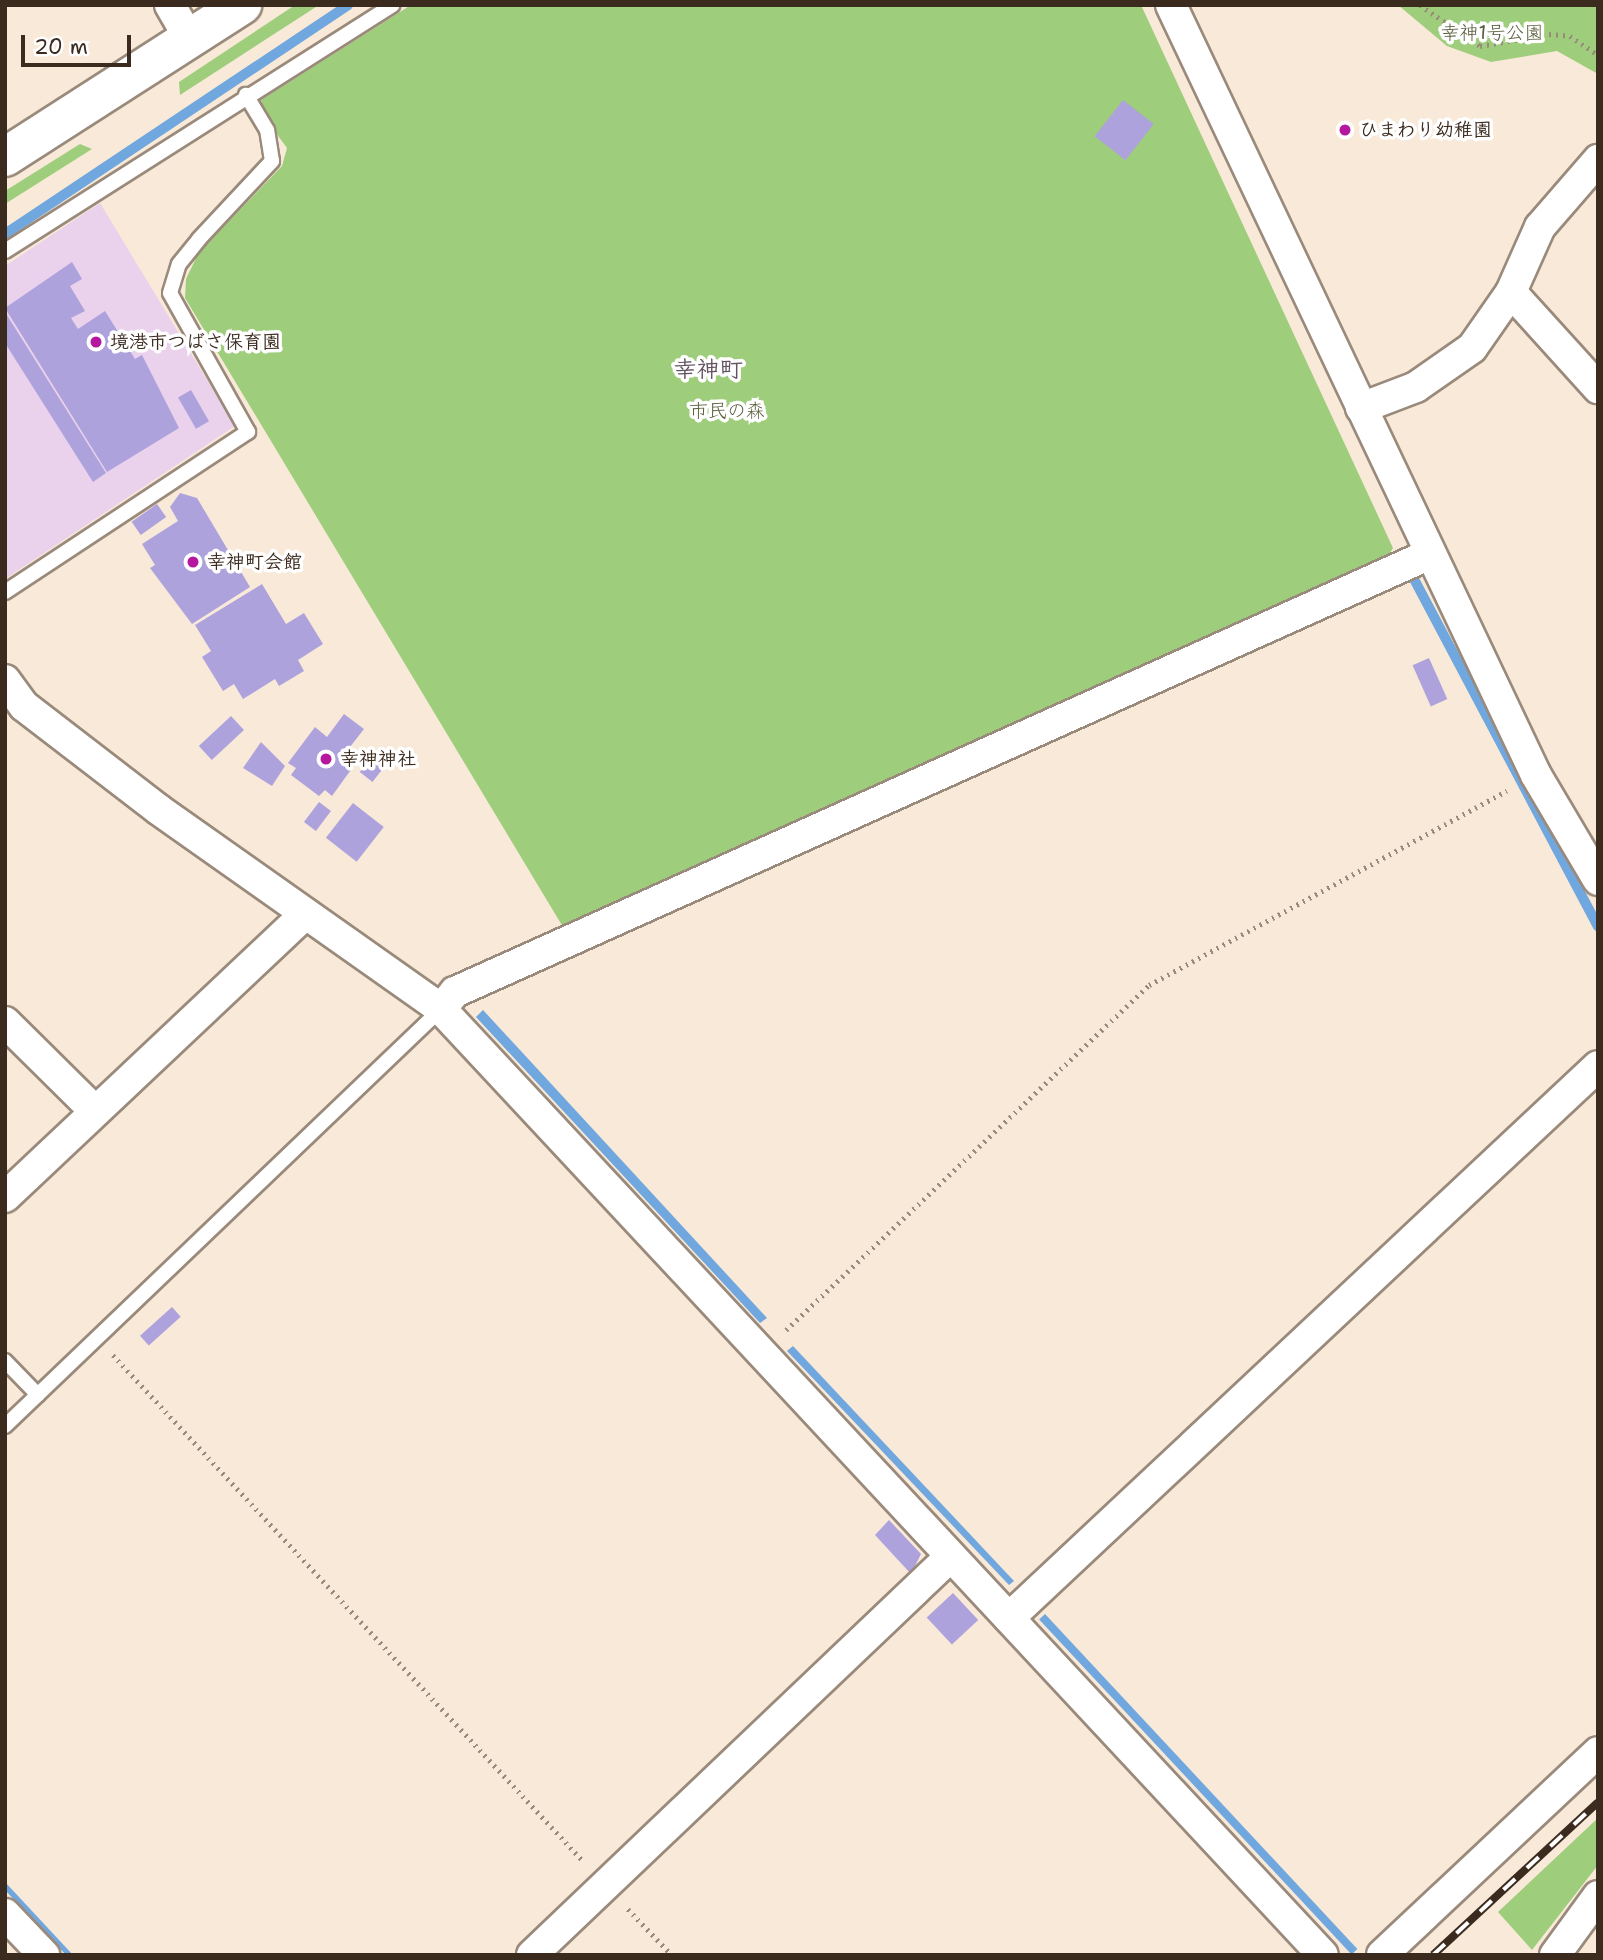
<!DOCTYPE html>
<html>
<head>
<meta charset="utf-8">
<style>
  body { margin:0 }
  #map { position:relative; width:1603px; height:1960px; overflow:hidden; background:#f8e9d8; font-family:"Shantell Sans","Klee One",sans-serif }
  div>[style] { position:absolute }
  .built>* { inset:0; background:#ead1ec }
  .green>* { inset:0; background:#9ecd7b }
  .water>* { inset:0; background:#70a7de; transform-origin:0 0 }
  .stream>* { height:10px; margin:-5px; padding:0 5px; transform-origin:5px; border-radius:5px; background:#70a7de }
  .building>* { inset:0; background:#aea2dd; transform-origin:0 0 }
  .path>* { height:4.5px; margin-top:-2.25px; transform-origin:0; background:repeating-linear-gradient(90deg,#9a8a7b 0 2px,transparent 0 7px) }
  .roads { filter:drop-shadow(2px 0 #9a8a7b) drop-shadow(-2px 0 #9a8a7b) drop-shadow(0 2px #9a8a7b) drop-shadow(0 -2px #9a8a7b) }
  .lane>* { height:14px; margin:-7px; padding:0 7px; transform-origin:7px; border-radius:7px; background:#fff }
  .street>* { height:30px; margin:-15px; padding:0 15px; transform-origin:15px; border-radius:15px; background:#fff }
  .secondary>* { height:38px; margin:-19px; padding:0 19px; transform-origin:19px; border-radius:19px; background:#fff }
  .rail>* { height:8px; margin-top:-4px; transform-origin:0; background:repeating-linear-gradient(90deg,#fff 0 16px,#3b2a1e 0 32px); box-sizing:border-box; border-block:2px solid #3b2a1e }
  .dots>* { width:19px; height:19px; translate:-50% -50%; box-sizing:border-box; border:4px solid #fff; border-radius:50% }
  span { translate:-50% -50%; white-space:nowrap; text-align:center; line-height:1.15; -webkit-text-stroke:7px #fff; paint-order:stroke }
  .park-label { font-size:19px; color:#595b3a }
  .poi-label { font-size:19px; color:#3b2a1e; font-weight:700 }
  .left { translate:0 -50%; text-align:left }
  .quarter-label { font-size:23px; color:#635461; font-weight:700 }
  .frame { position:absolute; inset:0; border:7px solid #3b2a1e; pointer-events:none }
  .scale { position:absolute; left:21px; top:35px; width:110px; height:32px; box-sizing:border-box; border:4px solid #3b2a1e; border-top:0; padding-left:9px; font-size:21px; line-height:24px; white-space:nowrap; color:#3b2a1e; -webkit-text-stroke:5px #fff; paint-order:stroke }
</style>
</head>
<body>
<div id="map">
  <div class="built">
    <i style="clip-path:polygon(100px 203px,235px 426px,5px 579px,5px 266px)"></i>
  </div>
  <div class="green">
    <i style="clip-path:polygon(295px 5px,319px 5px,180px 95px,179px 82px)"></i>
    <i style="clip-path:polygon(411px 5px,1141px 5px,1393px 548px,1386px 559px,566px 932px,185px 298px,186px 279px,199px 252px,282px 166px,287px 148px,265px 118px,261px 100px)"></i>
    <i style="clip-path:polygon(1398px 5px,1598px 5px,1598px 74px,1557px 51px,1491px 62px,1447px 46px)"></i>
    <i style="clip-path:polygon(80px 144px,92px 149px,5px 204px,5px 191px)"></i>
    <i style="clip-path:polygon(1598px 1818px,1598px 1865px,1532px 1950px,1498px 1912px)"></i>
  </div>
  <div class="water">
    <i style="clip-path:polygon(483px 1010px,767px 1318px,760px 1323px,476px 1017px)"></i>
    <i style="clip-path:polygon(793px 1346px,1014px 1581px,1009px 1585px,787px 1351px)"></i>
    <i style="left:1045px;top:1614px;width:458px;height:8px;rotate:47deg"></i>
    <i style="clip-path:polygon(5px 1882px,73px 1955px,66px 1955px,5px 1890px)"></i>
  </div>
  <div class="stream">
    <i style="left:5px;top:234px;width:412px;rotate:-33.7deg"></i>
    <i style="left:1414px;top:579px;width:393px;rotate:62.1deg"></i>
  </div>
  <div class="building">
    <i style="left:1123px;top:100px;width:39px;height:46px;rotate:38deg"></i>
    <i style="clip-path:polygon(72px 262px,82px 279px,70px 286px,85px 311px,71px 318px,78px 329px,105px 311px,135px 359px,142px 355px,179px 428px,107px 472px,5px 308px)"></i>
    <i style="clip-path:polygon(5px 312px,106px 473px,93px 482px,5px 343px)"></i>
    <i style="left:191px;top:390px;width:36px;height:15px;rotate:60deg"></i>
    <i style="clip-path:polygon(180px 493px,197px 498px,250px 587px,192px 624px,150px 568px,155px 565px,142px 544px,178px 521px,170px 507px)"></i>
    <i style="left:157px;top:504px;width:16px;height:31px;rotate:55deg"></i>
    <i style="clip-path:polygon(262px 584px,286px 624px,304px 613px,323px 644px,298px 660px,304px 671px,279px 686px,275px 679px,243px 699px,234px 684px,223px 691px,202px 657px,211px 651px,195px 625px)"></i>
    <i style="left:1429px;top:658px;width:45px;height:18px;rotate:66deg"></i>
    <i style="clip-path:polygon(344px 714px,364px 729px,346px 752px,358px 760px,332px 796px,325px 790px,319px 796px,291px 775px,296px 768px,288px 763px,315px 727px,327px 737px)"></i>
    <i style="left:231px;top:716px;width:19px;height:44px;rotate:47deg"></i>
    <i style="clip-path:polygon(261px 742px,285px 766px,272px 786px,243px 768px)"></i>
    <i style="left:374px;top:754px;width:16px;height:23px;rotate:38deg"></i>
    <i style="left:319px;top:802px;width:15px;height:25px;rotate:37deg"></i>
    <i style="left:353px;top:803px;width:39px;height:44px;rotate:38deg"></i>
    <i style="left:172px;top:1307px;width:13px;height:43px;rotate:48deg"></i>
    <i style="clip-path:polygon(889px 1520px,921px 1554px,911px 1574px,875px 1535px)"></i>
    <i style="left:953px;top:1593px;width:37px;height:36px;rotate:47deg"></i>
  </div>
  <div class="path">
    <i style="left:1420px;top:5px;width:73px;rotate:34.3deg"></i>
    <i style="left:1480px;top:46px;width:70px;rotate:-9.9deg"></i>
    <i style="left:1549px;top:34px;width:21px;rotate:5deg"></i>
    <i style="left:1570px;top:36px;width:34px;rotate:34deg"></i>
    <i style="left:786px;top:1330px;width:501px;rotate:-43.54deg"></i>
    <i style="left:1149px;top:985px;width:407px;rotate:-28.5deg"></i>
    <i style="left:113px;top:1355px;width:692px;rotate:47.11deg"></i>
    <i style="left:628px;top:1909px;width:64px;rotate:46.3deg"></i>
  </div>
  <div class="roads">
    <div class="lane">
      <i style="left:5px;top:251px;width:459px;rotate:-32.4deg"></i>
      <i style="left:5px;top:592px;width:291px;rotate:-33.4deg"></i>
      <i style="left:248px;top:432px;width:159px;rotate:-119.3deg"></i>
      <i style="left:170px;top:293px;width:30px;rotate:-73deg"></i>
      <i style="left:179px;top:264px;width:32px;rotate:-51deg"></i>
      <i style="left:199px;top:239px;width:107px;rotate:-46.9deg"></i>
      <i style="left:272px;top:161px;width:31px;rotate:-99deg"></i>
      <i style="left:267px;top:130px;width:41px;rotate:-121deg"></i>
      <i style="left:5px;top:1361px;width:47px;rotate:45.9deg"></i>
      <i style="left:5px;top:1426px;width:603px;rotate:-43.72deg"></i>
    </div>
    <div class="street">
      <i style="left:170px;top:5px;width:39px;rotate:60deg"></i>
      <i style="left:1171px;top:5px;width:852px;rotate:64.64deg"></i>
      <i style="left:1536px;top:775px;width:122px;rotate:59.4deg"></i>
      <i style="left:1511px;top:292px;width:130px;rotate:47.8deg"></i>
      <i style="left:1361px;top:408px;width:59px;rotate:-20.9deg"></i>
      <i style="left:1416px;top:387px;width:68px;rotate:-34.9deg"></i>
      <i style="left:1472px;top:348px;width:68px;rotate:-55.1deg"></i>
      <i style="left:1511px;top:292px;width:71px;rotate:-66deg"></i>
      <i style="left:1540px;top:227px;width:89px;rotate:-49.1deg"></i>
      <i style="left:5px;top:680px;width:32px;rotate:54deg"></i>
      <i style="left:24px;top:706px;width:170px;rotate:37.6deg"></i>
      <i style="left:159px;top:810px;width:345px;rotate:35.2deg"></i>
      <i style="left:441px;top:1009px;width:1293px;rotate:47.01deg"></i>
      <i style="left:441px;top:1009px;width:22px;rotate:-51deg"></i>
      <i style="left:455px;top:992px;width:1067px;rotate:-24.19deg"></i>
      <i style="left:5px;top:1022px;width:124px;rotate:44.7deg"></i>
      <i style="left:5px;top:1197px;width:412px;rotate:-43.3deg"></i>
      <i style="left:1009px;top:1618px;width:807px;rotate:-43.14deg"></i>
      <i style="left:5px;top:1914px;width:57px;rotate:46.4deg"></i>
      <i style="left:532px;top:1955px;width:577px;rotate:-43.6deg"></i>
      <i style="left:1382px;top:1955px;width:296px;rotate:-43.2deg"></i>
      <i style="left:1555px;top:1955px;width:73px;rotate:-53.9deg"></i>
    </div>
    <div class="secondary">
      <i style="left:5px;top:157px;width:282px;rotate:-32.7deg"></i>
    </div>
  </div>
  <div class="rail">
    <i style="left:1433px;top:1955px;width:225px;rotate:-42.8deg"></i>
  </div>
  <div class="dots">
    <i style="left:1345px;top:130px;background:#b5179e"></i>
    <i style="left:96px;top:342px;background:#b5179e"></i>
    <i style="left:193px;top:562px;background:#b5179e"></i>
    <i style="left:326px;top:759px;background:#b5179e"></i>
  </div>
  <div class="park-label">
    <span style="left:1492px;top:33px">幸神1号公園</span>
    <span style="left:727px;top:411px">市民の森</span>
  </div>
  <div class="poi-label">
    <span class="left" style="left:1359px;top:130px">ひまわり幼稚園</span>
    <span class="left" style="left:110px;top:342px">境港市つばさ保育園</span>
    <span class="left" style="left:207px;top:562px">幸神町会館</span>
    <span class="left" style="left:340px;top:759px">幸神神社</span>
  </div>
  <div class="quarter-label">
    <span style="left:708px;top:369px">幸神町</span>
  </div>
  <div class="frame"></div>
  <div class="scale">20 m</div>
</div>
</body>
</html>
